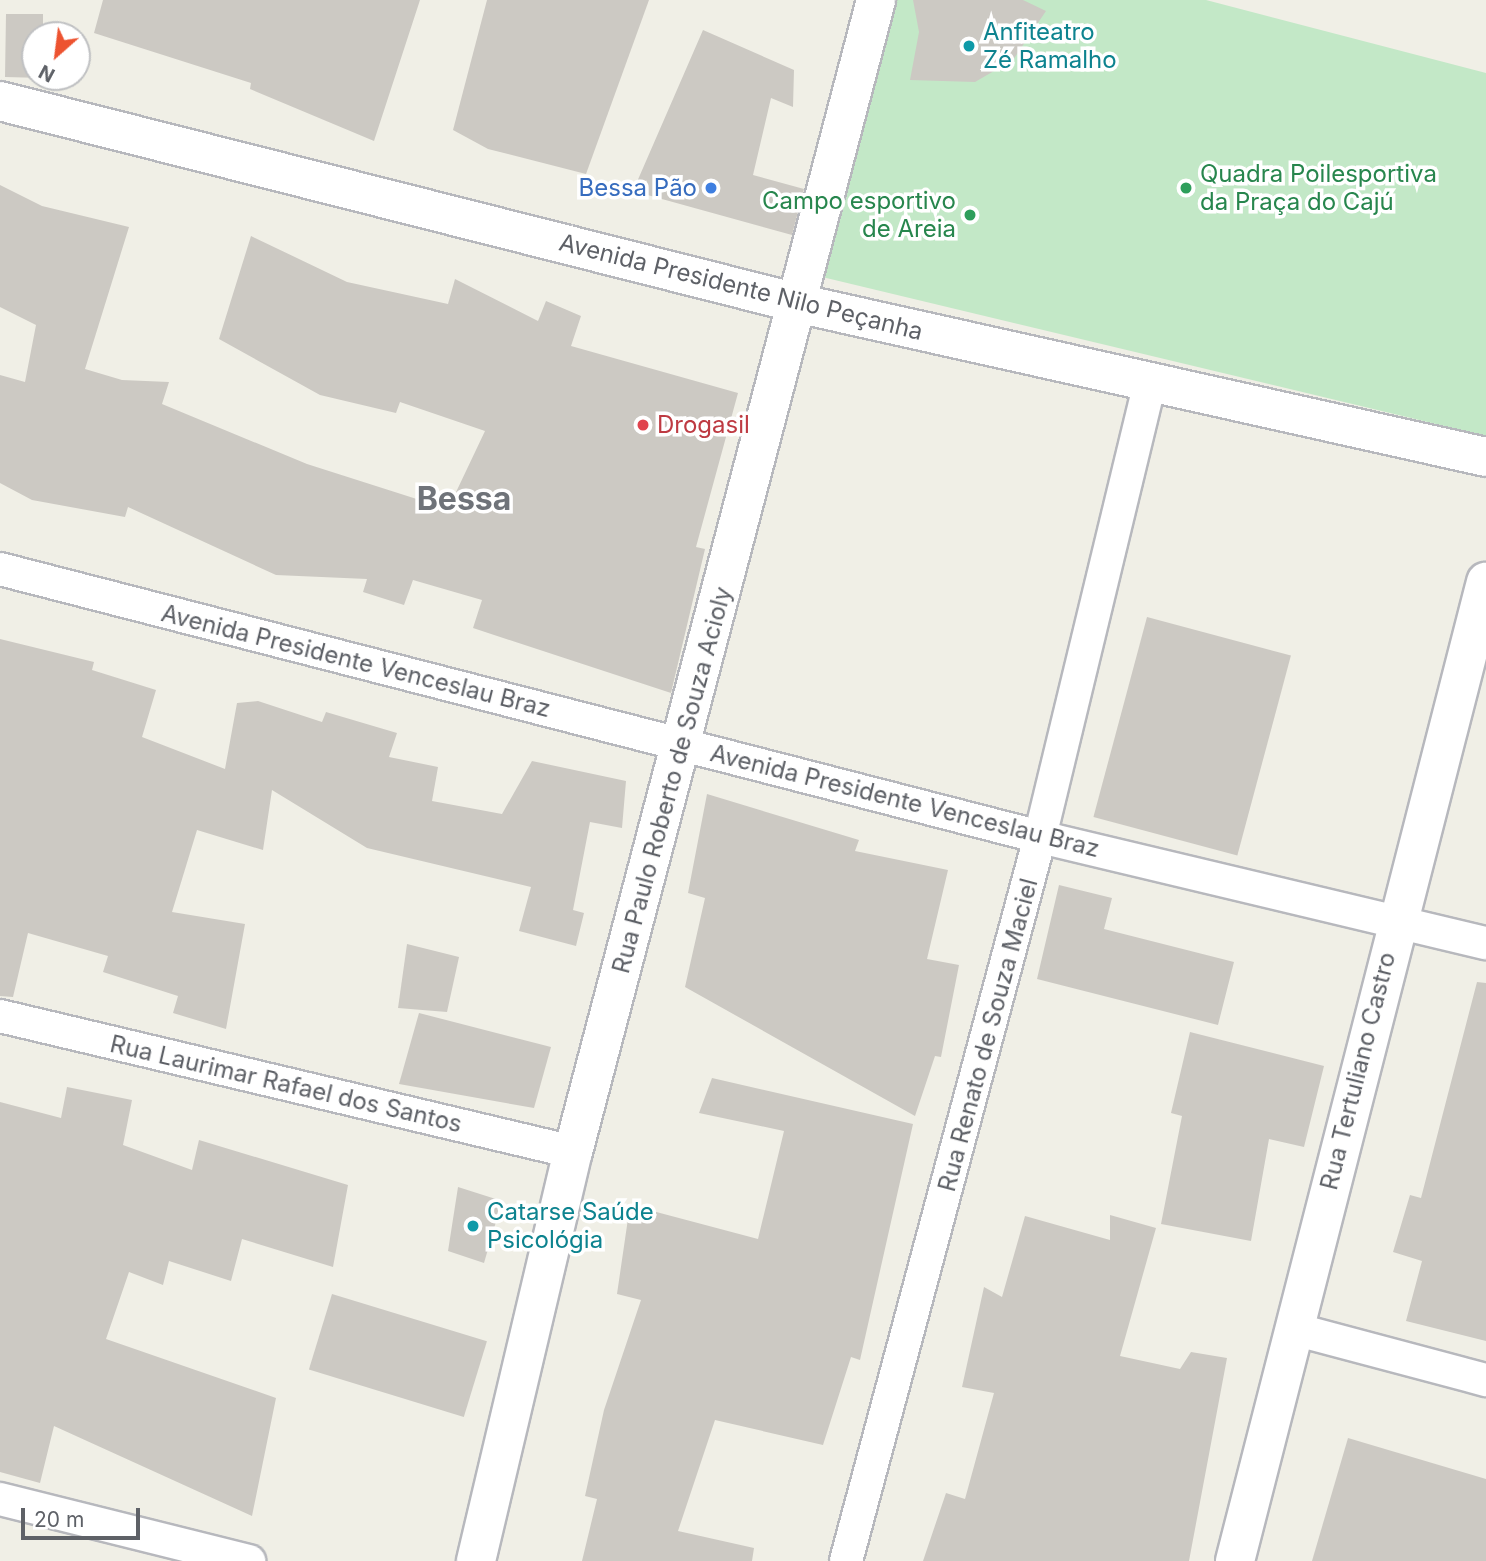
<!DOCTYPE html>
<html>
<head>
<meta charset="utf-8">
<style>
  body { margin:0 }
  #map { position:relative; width:1486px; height:1561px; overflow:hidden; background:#f0efe6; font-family:Inter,sans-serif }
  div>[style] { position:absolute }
  .green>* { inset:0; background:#c3e8c7 }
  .building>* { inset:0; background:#ccc9c3; transform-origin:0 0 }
  .roads { filter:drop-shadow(2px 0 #b7b8bd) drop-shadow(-2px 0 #b7b8bd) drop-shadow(0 2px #b7b8bd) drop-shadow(0 -2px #b7b8bd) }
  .street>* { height:32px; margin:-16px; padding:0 16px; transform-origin:16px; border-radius:16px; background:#fff }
  .secondary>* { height:38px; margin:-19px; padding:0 19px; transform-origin:19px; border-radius:19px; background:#fff }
  .dots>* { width:19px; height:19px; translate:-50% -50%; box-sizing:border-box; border:4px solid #fff; border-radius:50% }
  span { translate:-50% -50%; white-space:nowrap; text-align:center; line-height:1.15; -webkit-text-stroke:7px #fff; paint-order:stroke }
  .culture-label { font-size:24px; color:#0d838f }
  .left { translate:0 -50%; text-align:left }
  .leisure-label { font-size:24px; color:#27864d }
  .right { translate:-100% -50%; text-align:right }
  .shop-label { font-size:24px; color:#366cbe }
  .street-label { font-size:24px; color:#5e6167 }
  .health-label { font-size:24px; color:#be3a42 }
  .district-label { font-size:32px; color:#6f7379; font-weight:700 }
  .north { position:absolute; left:21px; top:21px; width:70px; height:70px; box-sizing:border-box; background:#fff; border:2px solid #bfc0c2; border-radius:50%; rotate:208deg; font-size:19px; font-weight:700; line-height:28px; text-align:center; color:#5e6167 }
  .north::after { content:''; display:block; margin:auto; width:24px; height:32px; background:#ed5330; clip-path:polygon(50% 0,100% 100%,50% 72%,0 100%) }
  .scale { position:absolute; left:21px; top:1508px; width:119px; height:32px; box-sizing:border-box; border:4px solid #5e6167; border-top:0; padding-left:9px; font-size:21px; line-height:24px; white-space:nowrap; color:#5e6167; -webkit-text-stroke:5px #fff; paint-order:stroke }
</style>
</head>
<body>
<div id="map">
  <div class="green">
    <i style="clip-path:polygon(891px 0,1206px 0,1486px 73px,1486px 436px,818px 276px)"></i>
  </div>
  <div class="building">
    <i style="clip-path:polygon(103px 0,420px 0,374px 141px,250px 89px,251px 83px,94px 33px)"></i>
    <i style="clip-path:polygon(487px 0,649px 0,586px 174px,488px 149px,453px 130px)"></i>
    <i style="clip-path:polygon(913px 0,1023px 0,1046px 11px,1013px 60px,975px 82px,910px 80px,919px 32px)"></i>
    <i style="clip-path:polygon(6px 14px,43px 14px,43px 35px,35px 35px,35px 77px,43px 78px,5px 77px)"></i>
    <i style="clip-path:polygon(703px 30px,794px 70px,793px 107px,771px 98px,753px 175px,804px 189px,792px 235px,633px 191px)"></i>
    <i style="clip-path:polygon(0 185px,42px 206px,129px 227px,85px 369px,122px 380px,169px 382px,162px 404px,307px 464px,448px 509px,485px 431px,400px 402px,396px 413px,320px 395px,219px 339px,251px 236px,347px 282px,448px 304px,455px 279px,538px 321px,546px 301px,581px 316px,571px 346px,738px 393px,696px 547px,705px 549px,671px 693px,473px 628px,482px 600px,413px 580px,404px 605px,363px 592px,367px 579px,276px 575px,128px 507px,125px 517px,32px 500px,0 483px,0 375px,25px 382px,36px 325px,0 307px)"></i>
    <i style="left:1147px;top:617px;width:149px;height:207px;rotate:15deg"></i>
    <i style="clip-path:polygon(0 639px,94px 662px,92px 670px,156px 690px,142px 737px,225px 769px,237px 703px,258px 701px,322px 722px,326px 712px,397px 733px,389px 757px,438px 767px,432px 801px,502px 814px,532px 761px,626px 781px,622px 828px,590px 822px,573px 910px,584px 913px,576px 946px,519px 931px,531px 887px,367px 848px,272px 790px,263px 850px,197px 830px,172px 912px,245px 924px,226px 1029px,173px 1013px,178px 996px,103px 972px,108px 956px,28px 933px,13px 997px,0 996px)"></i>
    <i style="clip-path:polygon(707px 794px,859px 840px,855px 851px,948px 870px,927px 959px,959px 965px,941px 1057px,935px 1056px,915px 1116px,685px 987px,705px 898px,688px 893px)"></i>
    <i style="clip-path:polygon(1059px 885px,1112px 898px,1104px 929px,1234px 962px,1218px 1025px,1037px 979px)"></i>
    <i style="clip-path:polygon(407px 944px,459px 957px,447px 1012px,398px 1008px)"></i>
    <i style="clip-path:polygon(1477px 982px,1486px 983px,1486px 1341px,1406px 1321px,1422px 1261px,1393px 1252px,1410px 1195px,1421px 1198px)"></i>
    <i style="clip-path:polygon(419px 1013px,551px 1047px,534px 1108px,399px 1084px)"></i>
    <i style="clip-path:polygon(1190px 1032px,1324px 1066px,1304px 1147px,1269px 1139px,1251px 1241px,1161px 1224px,1182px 1116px,1171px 1113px)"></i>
    <i style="clip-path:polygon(712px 1078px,913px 1124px,860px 1360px,851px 1357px,823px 1445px,715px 1420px,678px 1531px,754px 1548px,752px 1561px,582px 1561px,597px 1499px,585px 1496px,604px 1410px,641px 1300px,617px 1294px,630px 1205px,758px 1239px,784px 1131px,699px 1113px)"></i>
    <i style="clip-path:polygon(67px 1087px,132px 1100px,123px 1145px,192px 1170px,199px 1140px,348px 1185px,333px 1267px,242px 1239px,231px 1281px,169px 1261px,163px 1285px,129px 1272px,106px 1339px,276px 1398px,252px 1516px,54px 1426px,40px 1483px,0 1472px,0 1102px,61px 1118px)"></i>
    <i style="clip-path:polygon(458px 1187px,502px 1201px,484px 1263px,448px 1251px)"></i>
    <i style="clip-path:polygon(1110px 1215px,1156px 1228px,1120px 1356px,1180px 1369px,1191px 1352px,1227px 1358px,1189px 1561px,923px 1561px,946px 1493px,965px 1499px,994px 1393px,962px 1387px,984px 1287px,1002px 1297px,1025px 1216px,1110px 1240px)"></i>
    <i style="left:332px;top:1294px;width:162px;height:79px;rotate:17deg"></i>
    <i style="clip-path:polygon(1348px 1438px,1486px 1479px,1486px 1561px,1312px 1561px)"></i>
  </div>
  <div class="roads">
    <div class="street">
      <i style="left:0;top:569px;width:1074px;rotate:14.45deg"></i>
      <i style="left:1040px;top:837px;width:458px;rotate:13.4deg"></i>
      <i style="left:0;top:1016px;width:589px;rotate:13.35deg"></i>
      <i style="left:1294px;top:1329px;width:199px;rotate:14.9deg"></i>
      <i style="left:0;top:1499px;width:257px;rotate:14deg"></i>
      <i style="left:846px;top:1561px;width:750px;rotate:-75deg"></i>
      <i style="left:1040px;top:837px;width:467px;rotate:-76.4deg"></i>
    </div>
    <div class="secondary">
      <i style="left:0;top:101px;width:826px;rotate:14.22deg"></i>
      <i style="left:801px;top:304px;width:702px;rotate:12.59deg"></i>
      <i style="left:476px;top:1561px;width:420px;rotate:-76.7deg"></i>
      <i style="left:573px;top:1152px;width:1191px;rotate:-75.26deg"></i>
      <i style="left:1235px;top:1561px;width:1011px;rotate:-75.62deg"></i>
    </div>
  </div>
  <div class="dots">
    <i style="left:969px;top:46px;background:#0f9aa8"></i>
    <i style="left:711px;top:188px;background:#3f7fe0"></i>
    <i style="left:1186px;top:188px;background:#2e9e5b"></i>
    <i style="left:970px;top:215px;background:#2e9e5b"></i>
    <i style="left:643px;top:425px;background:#e0444e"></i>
    <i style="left:473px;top:1226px;background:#0f9aa8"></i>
  </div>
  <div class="culture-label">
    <span class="left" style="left:983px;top:46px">Anfiteatro<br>Zé Ramalho</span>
    <span class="left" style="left:487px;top:1226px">Catarse Saúde<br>Psicológia</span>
  </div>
  <div class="leisure-label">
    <span class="left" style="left:1200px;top:188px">Quadra Poilesportiva<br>da Praça do Cajú</span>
    <span class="right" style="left:956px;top:215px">Campo esportivo<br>de Areia</span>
  </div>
  <div class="shop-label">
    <span class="right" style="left:697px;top:188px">Bessa Pão</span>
  </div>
  <div class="street-label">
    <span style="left:741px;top:287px;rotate:14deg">Avenida Presidente Nilo Peçanha</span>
    <span style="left:356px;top:661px;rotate:14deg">Avenida Presidente Venceslau Braz</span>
    <span style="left:672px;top:780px;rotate:-75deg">Rua Paulo Roberto de Souza Acioly</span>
    <span style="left:905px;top:801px;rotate:14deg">Avenida Presidente Venceslau Braz</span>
    <span style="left:988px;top:1035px;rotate:-75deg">Rua Renato de Souza Maciel</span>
    <span style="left:1358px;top:1071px;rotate:-76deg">Rua Tertuliano Castro</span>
    <span style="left:286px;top:1084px;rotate:13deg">Rua Laurimar Rafael dos Santos</span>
  </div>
  <div class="health-label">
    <span class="left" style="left:657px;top:425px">Drogasil</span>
  </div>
  <div class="district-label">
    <span style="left:464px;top:499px">Bessa</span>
  </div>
  <div class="north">N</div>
  <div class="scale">20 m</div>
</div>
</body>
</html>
